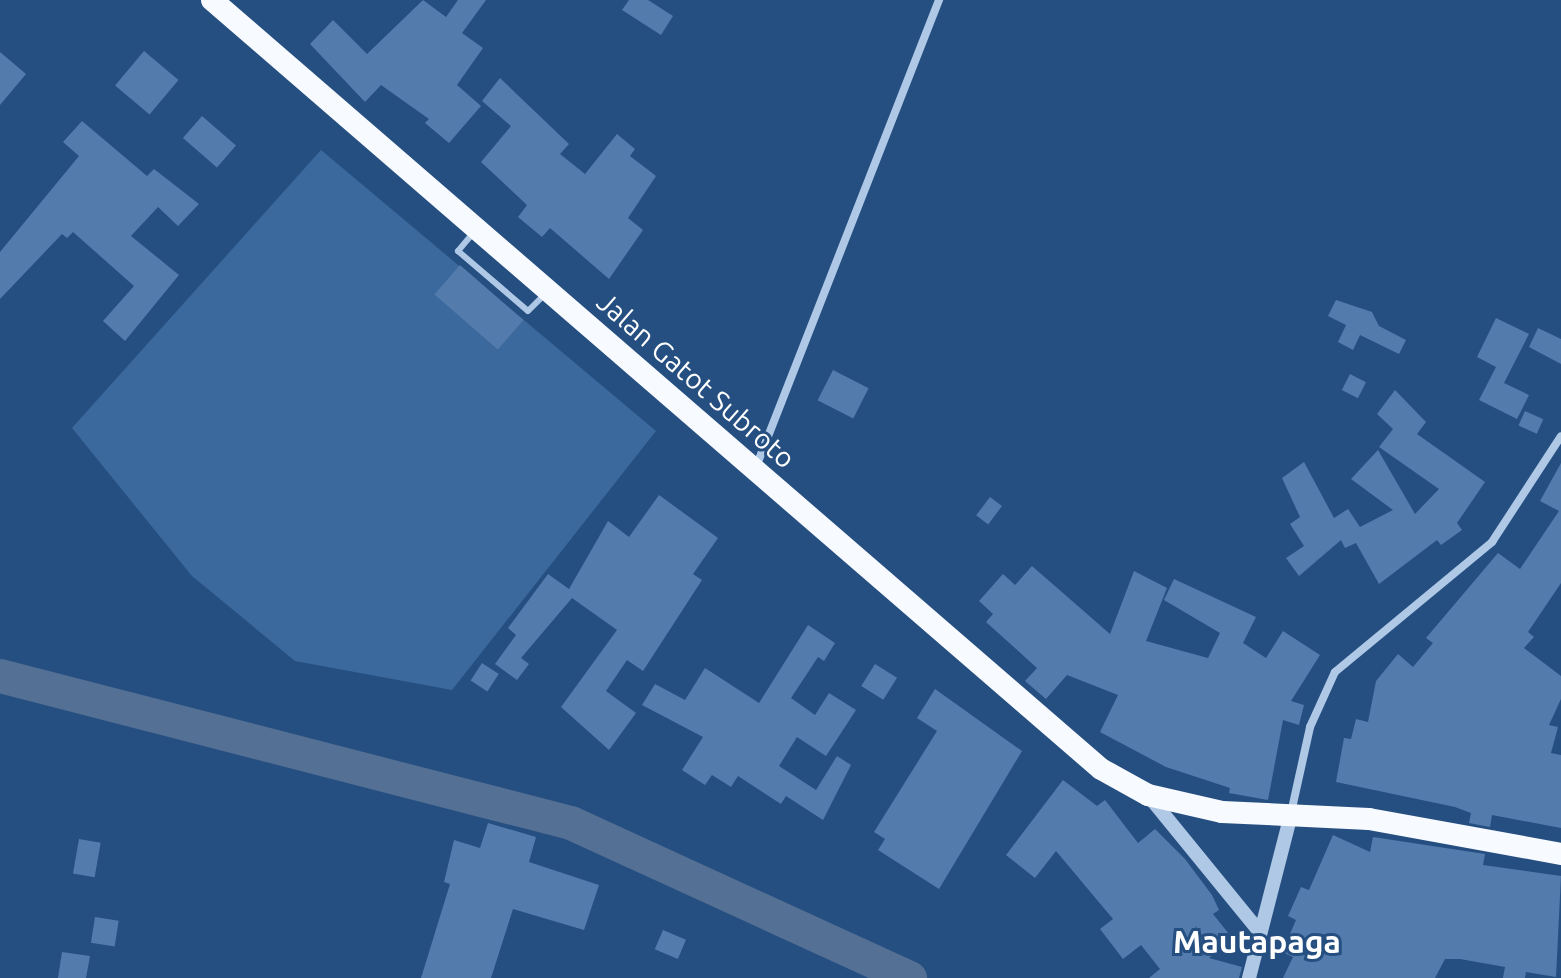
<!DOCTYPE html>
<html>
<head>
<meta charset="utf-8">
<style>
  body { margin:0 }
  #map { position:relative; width:1561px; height:978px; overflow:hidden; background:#264f81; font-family:Ubuntu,sans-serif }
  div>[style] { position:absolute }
  .green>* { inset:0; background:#3b699e }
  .river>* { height:34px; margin:-17px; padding:0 17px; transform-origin:17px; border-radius:17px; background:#547094 }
  .building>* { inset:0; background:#537bac; transform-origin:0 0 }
  .service>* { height:6px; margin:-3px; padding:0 3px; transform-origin:3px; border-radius:3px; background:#aec8e6 }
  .minor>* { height:8px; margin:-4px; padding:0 4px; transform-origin:4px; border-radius:4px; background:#aec8e6 }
  .tertiary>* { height:14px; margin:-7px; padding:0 7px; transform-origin:7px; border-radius:7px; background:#aec8e6 }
  .trunk>* { height:22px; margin:-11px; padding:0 11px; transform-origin:11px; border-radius:11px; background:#f7fafe }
  span { translate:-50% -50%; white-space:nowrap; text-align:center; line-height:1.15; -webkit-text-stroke:6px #264f81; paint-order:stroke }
  .street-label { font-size:28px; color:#fff }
  .quarter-label { font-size:32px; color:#fff; font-weight:700 }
</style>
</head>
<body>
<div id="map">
  <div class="green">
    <i style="clip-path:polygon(321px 150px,656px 431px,452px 690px,295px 661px,192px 576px,72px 428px)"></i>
  </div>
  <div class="river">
    <i style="left:0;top:676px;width:590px;rotate:14.44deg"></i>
    <i style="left:571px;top:823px;width:373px;rotate:24.6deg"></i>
  </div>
  <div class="building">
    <i style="clip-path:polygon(423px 0,446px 17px,458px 0,486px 0,462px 33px,483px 48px,457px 85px,481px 106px,449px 143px,425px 123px,429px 119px,381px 85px,365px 102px,310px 44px,333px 20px,367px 54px)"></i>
    <i style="clip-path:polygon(629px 0,648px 0,673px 16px,661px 35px,622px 10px)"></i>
    <i style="left:144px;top:51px;width:45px;height:45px;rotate:40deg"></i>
    <i style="clip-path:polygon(0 52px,26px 74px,0 105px)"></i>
    <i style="clip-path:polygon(500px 78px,569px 144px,560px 154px,585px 174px,617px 134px,635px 149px,630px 156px,656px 176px,628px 218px,643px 230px,609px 279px,550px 228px,542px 237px,518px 217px,527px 205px,481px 162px,511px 126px,482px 101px)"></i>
    <i style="left:202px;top:116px;width:45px;height:29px;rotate:41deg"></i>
    <i style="clip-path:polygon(82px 121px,147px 176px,154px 169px,199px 204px,178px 226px,158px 207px,131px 236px,179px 275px,125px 341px,103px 321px,134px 286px,73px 232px,67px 238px,62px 234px,0 299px,0 252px,79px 156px,63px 142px)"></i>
    <i style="left:460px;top:265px;width:84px;height:39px;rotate:41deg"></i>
    <i style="clip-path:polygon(1336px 300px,1372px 312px,1379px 326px,1406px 340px,1399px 354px,1360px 335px,1353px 350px,1338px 342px,1346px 325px,1328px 316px)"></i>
    <i style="clip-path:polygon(1496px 318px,1529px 334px,1504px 383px,1529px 395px,1517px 419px,1479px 400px,1496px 367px,1477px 357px)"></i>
    <i style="clip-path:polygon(1538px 328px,1561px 339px,1561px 364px,1529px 347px)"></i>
    <i style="left:833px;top:370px;width:40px;height:34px;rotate:27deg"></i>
    <i style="left:1350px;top:374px;width:18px;height:18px;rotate:27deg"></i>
    <i style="clip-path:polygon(1395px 390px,1426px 422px,1417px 434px,1485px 482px,1457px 523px,1462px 530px,1441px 545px,1437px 540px,1379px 584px,1356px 543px,1345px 548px,1341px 540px,1299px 576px,1286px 558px,1304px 546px,1290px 524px,1300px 517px,1282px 478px,1304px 462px,1334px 518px,1348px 509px,1360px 527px,1393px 510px,1351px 479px,1378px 450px,1415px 514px,1439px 489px,1379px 447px,1393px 429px,1377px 414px)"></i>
    <i style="left:1525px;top:411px;width:20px;height:16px;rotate:24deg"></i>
    <i style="clip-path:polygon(1561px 463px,1561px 583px,1528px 632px,1534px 637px,1524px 648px,1561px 676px,1561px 699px,1549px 725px,1558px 727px,1551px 753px,1561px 755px,1561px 828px,1492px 815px,1490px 827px,1469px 823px,1471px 813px,1455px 807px,1336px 782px,1344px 738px,1351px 739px,1356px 719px,1368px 722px,1376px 681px,1398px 654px,1413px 667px,1433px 643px,1426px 638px,1498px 553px,1520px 569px,1559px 511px,1540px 501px)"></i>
    <i style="clip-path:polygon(659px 495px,718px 538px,693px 574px,702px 580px,643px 671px,627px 660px,606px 691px,636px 713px,609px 750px,561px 707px,617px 630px,572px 598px,521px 658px,529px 664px,517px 680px,495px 664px,516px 635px,508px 628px,548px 574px,569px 589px,608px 521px,629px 537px)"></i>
    <i style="left:990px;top:497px;width:15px;height:23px;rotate:37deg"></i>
    <i style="clip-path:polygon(1032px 566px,1110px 634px,1134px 571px,1167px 588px,1146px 641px,1208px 658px,1220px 633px,1164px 600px,1174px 579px,1256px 617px,1243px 643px,1266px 658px,1283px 631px,1320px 655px,1291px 701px,1304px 705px,1299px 725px,1283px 720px,1268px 800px,1229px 793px,1230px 788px,1166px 767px,1100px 732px,1118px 695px,1067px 675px,1046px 699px,1025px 681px,1037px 668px,986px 622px,993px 614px,979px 601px,1003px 574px,1015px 585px)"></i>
    <i style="clip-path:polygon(808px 625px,835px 643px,824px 661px,818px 657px,791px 698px,815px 715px,829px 693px,856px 710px,826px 756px,797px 737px,779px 766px,816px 790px,837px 756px,851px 765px,823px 820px,786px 796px,781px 804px,738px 776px,731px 787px,712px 775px,705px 785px,682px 770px,703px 737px,642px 705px,655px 684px,685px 700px,705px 668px,759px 703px)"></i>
    <i style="left:482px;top:663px;width:20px;height:21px;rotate:33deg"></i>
    <i style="left:875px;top:664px;width:26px;height:26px;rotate:32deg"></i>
    <i style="clip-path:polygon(935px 689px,1022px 751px,939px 889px,878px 850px,885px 839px,874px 832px,937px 731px,917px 718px)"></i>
    <i style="clip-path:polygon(1063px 780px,1097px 806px,1105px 800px,1138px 843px,1155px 829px,1185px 859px,1212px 895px,1219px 910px,1213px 914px,1233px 939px,1209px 958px,1242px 967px,1239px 978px,1149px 978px,1160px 969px,1141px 945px,1123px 959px,1100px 929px,1113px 919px,1056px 851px,1035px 878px,1006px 855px)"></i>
    <i style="clip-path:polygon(488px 823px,536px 837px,529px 862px,599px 885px,584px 930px,513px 909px,491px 978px,421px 978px,450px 884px,444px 882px,454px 840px,480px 848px)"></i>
    <i style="clip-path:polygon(1333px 835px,1370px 852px,1373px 837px,1485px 854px,1483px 865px,1561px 876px,1556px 977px,1526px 972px,1525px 978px,1503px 978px,1505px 967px,1460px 959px,1445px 959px,1435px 978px,1283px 978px,1293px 957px,1282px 952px,1296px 920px,1288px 916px,1301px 887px,1309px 890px)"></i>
    <i style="left:79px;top:839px;width:22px;height:35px;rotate:10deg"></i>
    <i style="left:95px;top:917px;width:24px;height:26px;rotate:9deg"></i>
    <i style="left:663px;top:930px;width:25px;height:21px;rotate:23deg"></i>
    <i style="clip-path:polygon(62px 952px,90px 956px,86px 978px,58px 978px)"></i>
  </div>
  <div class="service">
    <i style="left:474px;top:232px;width:25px;rotate:130deg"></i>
    <i style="left:458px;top:251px;width:92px;rotate:40.6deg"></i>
    <i style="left:528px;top:311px;width:24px;rotate:-45deg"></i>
  </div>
  <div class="minor">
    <i style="left:756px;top:467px;width:502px;rotate:-68.6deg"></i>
    <i style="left:1291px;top:813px;width:88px;rotate:-77.5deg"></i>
    <i style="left:1310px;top:727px;width:60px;rotate:-65.6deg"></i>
    <i style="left:1335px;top:672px;width:204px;rotate:-39.6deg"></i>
    <i style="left:1492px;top:542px;width:126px;rotate:-56.9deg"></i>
  </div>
  <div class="tertiary">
    <i style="left:1148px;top:795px;width:176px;rotate:50.8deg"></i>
    <i style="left:1249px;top:978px;width:165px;rotate:-75.6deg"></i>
  </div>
  <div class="trunk">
    <i style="left:212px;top:0;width:1175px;rotate:40.86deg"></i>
    <i style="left:1101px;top:769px;width:54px;rotate:29deg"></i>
    <i style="left:1148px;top:795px;width:76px;rotate:12.9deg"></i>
    <i style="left:1222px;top:812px;width:147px;rotate:2.7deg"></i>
    <i style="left:1369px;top:819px;width:195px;rotate:10.3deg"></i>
  </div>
  <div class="street-label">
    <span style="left:696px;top:380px;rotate:41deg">Jalan Gatot Subroto</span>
  </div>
  <div class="quarter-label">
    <span style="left:1257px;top:941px">Mautapaga</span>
  </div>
</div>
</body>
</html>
